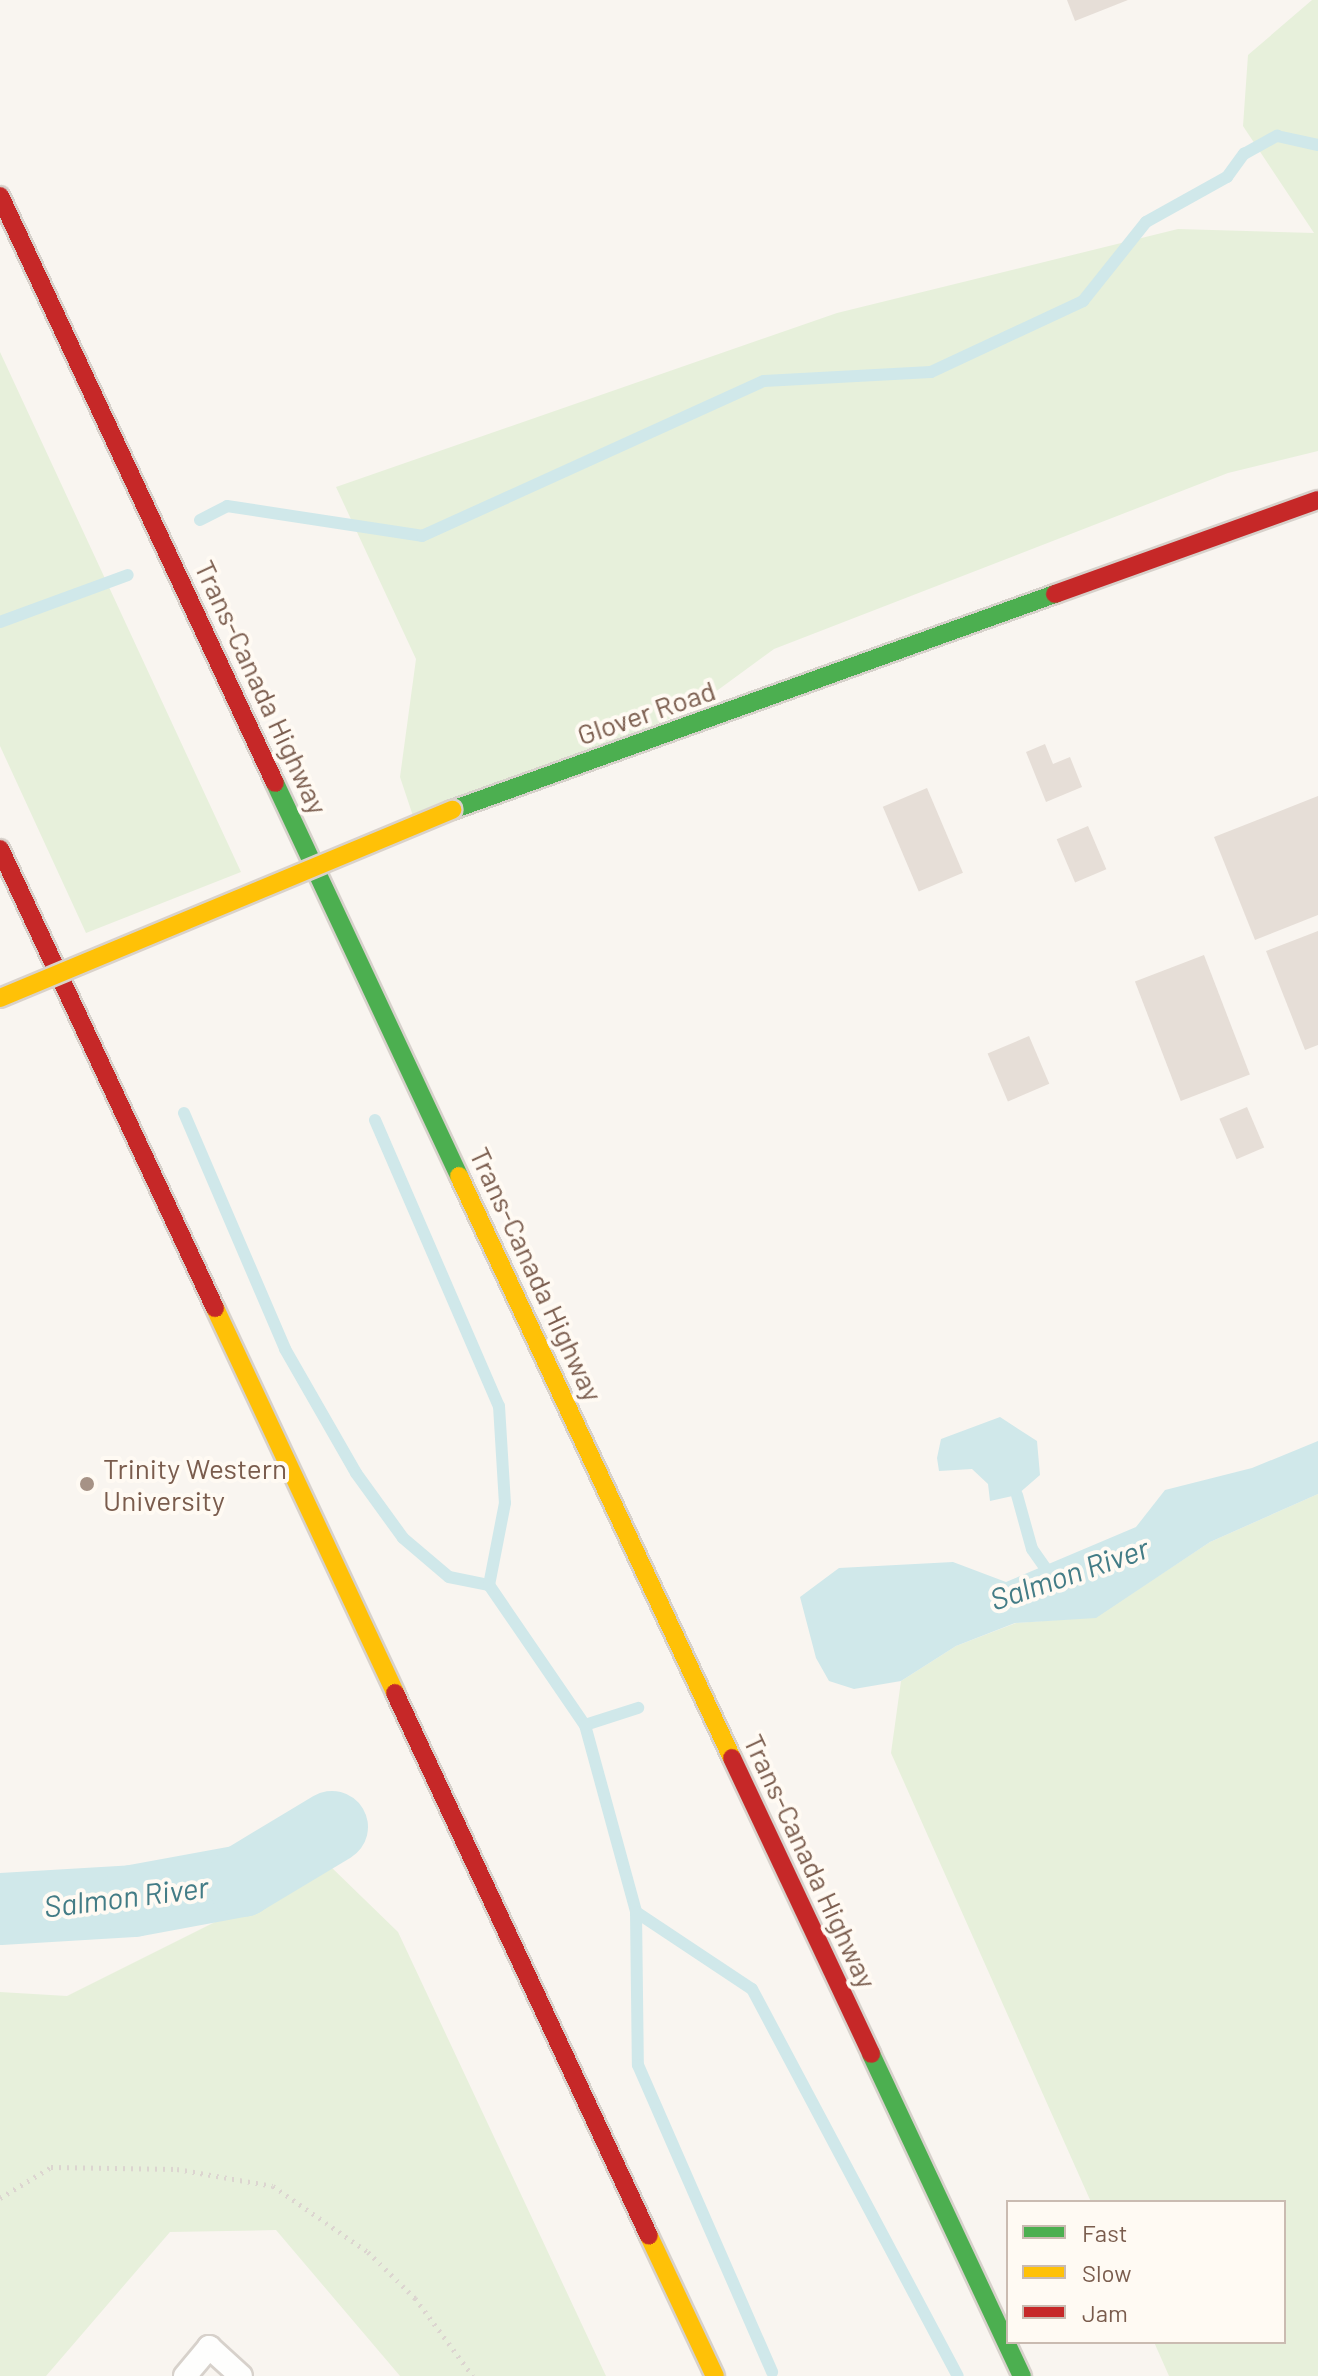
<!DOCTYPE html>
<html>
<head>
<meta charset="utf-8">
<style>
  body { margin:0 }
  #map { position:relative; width:1318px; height:2376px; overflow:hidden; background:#f9f5f0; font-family:Barlow,sans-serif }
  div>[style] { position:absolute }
  .green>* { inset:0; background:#e7f0db }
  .water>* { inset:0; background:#d0e8ea }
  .stream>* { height:12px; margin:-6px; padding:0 6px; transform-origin:6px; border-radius:6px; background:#d0e8ea }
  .river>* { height:72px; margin:-36px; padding:0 36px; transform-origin:36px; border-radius:36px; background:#d0e8ea }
  .building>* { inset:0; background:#e6ded7; transform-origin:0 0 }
  .path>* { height:5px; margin-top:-2.5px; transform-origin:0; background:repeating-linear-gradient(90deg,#dcd5d0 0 2px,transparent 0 8px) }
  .roads { filter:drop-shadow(2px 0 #d7d1cb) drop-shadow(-2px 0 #d7d1cb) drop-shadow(0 2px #d7d1cb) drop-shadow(0 -2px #d7d1cb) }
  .lane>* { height:22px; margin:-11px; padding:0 11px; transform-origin:11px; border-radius:11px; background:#fefefd }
  .fast>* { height:18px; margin:-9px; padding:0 9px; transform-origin:9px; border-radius:9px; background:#4caf50 }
  .slow>* { height:18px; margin:-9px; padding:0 9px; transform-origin:9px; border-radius:9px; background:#ffc107 }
  .jam>* { height:18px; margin:-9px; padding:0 9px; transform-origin:9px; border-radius:9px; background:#c62828 }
  .bridges { filter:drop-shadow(2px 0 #d9d2cb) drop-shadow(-2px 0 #d9d2cb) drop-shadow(0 2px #d9d2cb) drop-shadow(0 -2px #d9d2cb) }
  .slow-bridge>* { height:18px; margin:-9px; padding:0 9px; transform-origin:9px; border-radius:9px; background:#ffc107 }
  .dots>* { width:22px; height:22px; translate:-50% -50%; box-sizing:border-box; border:4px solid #fffaf3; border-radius:50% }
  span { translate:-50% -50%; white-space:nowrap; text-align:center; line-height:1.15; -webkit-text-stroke:8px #fffaf3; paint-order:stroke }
  .street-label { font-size:28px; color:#7a5c4d }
  .poi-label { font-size:28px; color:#7a5c4d }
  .left { translate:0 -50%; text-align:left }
  .water-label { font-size:30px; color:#437c86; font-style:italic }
  .legend { position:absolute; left:1006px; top:2200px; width:280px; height:144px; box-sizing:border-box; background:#fffaf3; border:2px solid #cabbb1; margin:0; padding:10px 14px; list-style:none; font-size:24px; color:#7a5c4d }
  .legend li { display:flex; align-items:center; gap:16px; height:40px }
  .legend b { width:40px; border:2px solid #cabbb1 }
</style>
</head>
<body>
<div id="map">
  <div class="green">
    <i style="clip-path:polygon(1312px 0,1318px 0,1318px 451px,1228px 473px,774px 649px,692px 709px,417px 828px,400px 777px,416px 659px,336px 487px,837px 313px,1178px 229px,1314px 233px,1243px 126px,1248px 55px)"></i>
    <i style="clip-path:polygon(0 352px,241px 872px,86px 933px,0 746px)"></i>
    <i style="clip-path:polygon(1318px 1494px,1318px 2376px,1169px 2376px,1154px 2342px,1284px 2342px,1284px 2202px,1091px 2202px,891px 1753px,901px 1681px,956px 1646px,1016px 1623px,1096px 1617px,1210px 1542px)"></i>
    <i style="clip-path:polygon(329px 1865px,398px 1932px,606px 2376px,400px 2376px,276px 2230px,170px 2232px,46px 2376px,0 2376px,0 1992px,67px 1996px)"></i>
  </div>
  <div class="water">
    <i style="clip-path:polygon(1000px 1417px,1037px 1441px,1040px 1475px,1017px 1495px,990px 1501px,988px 1484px,972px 1469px,939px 1471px,937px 1458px,941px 1439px)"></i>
    <i style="clip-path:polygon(1318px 1441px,1318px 1494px,1210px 1542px,1096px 1618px,1015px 1623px,956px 1646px,901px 1681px,854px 1689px,829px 1681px,816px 1658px,800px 1597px,839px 1568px,953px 1562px,1006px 1582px,1136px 1527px,1165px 1490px,1252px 1468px)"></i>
  </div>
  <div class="stream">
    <i style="left:200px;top:520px;width:30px;rotate:-27deg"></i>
    <i style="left:227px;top:506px;width:197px;rotate:8.7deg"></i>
    <i style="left:422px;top:536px;width:375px;rotate:-24.4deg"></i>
    <i style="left:764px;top:381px;width:167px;rotate:-3.1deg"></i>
    <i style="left:931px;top:372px;width:168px;rotate:-25deg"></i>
    <i style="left:1083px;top:301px;width:101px;rotate:-51.4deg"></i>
    <i style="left:1146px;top:222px;width:93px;rotate:-29.1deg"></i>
    <i style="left:1227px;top:177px;width:29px;rotate:-54deg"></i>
    <i style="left:1244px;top:154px;width:38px;rotate:-29deg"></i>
    <i style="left:1277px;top:136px;width:42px;rotate:12.4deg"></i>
    <i style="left:0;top:622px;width:136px;rotate:-20.2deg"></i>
    <i style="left:184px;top:1113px;width:257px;rotate:66.8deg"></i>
    <i style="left:285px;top:1349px;width:143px;rotate:60.2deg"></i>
    <i style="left:356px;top:1473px;width:80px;rotate:54.1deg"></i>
    <i style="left:403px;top:1538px;width:60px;rotate:40.3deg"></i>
    <i style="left:449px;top:1577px;width:41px;rotate:11.3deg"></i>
    <i style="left:489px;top:1585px;width:170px;rotate:55.6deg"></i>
    <i style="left:585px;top:1725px;width:194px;rotate:74.7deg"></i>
    <i style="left:636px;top:1912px;width:153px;rotate:89.3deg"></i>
    <i style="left:638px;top:2065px;width:335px;rotate:66.4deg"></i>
    <i style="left:375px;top:1120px;width:312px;rotate:66.6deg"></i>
    <i style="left:499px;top:1406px;width:97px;rotate:86.5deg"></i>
    <i style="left:505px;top:1503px;width:84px;rotate:101deg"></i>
    <i style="left:1017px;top:1495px;width:56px;rotate:74.5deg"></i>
    <i style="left:1032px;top:1549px;width:37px;rotate:55deg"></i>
    <i style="left:585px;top:1725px;width:56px;rotate:-17.8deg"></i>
    <i style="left:636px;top:1912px;width:139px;rotate:33.6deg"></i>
    <i style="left:752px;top:1989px;width:438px;rotate:62deg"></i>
  </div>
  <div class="river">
    <i style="left:0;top:1909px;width:133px;rotate:-3.4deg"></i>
    <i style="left:133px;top:1901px;width:111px;rotate:-10.4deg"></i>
    <i style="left:242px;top:1881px;width:105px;rotate:-31deg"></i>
  </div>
  <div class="building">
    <i style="clip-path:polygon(1067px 0,1128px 0,1075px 21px)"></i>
    <i style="clip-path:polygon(1045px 744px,1053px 764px,1070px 757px,1082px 787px,1046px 802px,1026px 752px)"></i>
    <i style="left:927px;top:788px;width:92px;height:48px;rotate:67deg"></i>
    <i style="clip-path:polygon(1318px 796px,1318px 915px,1255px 940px,1214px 837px)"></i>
    <i style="left:1088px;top:826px;width:47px;height:34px;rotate:67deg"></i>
    <i style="clip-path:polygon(1318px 931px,1318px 1045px,1305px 1050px,1266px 951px)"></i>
    <i style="left:1204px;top:955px;width:128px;height:74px;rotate:69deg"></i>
    <i style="left:1029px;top:1036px;width:52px;height:45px;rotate:67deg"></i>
    <i style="left:1247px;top:1107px;width:44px;height:30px;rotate:67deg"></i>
  </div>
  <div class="path">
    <i style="left:0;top:2198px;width:60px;rotate:-31.3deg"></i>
    <i style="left:51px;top:2167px;width:126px;rotate:0.9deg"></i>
    <i style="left:177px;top:2169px;width:97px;rotate:10deg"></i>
    <i style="left:273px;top:2186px;width:116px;rotate:34.8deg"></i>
    <i style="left:368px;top:2252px;width:66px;rotate:44.4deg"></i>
    <i style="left:415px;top:2298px;width:97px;rotate:53.4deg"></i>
  </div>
  <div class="roads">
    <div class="lane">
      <i style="left:185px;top:2376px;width:38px;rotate:-50deg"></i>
      <i style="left:209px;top:2347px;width:43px;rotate:42.2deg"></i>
    </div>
    <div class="fast">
      <i style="left:275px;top:783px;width:434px;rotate:64.9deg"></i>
      <i style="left:452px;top:810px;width:641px;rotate:-19.71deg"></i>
      <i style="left:871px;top:2054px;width:356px;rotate:64.9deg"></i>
    </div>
    <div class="slow">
      <i style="left:459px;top:1176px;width:643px;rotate:64.87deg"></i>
      <i style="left:215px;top:1308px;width:425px;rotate:64.9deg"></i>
      <i style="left:649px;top:2236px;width:155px;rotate:64.8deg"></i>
    </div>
    <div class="jam">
      <i style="left:0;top:196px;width:648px;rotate:64.9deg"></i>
      <i style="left:1055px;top:594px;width:279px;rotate:-19.7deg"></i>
      <i style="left:0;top:849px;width:507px;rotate:64.9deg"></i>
      <i style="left:395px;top:1693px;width:599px;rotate:64.93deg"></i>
      <i style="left:732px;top:1758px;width:327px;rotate:64.8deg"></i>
    </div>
  </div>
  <div class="bridges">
    <div class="slow-bridge">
      <i style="left:0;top:998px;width:490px;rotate:-22.6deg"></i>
    </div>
  </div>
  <div class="dots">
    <i style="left:87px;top:1484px;background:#a69286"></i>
  </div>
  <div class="street-label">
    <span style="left:262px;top:687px;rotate:65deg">Trans-Canada Highway</span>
    <span style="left:646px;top:712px;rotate:-19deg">Glover Road</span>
    <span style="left:537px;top:1274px;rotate:65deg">Trans-Canada Highway</span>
    <span style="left:811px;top:1861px;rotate:65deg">Trans-Canada Highway</span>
  </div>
  <div class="poi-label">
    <span class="left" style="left:103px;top:1484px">Trinity Western<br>University</span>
  </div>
  <div class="water-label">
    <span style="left:1069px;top:1573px;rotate:-19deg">Salmon River</span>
    <span style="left:126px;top:1896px;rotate:-7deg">Salmon River</span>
  </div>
  <ul class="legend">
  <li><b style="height:10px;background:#4caf50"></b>Fast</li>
  <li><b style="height:10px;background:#ffc107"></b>Slow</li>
  <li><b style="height:10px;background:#c62828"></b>Jam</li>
  </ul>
</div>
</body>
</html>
